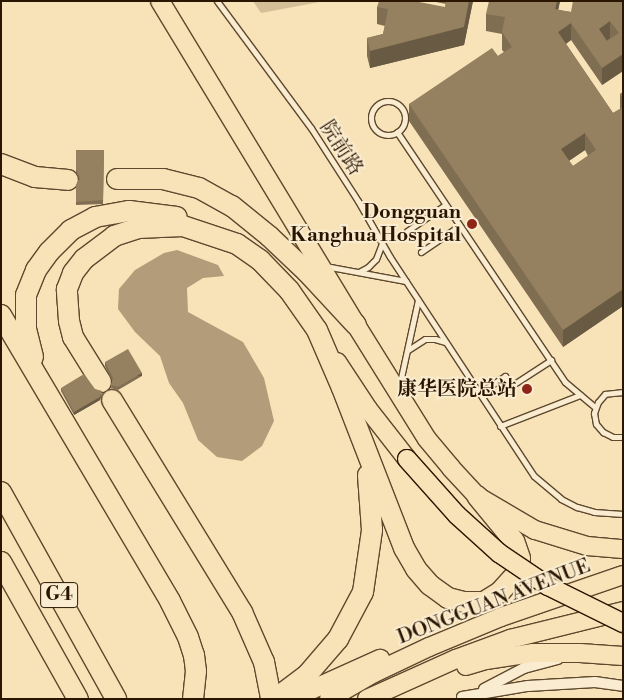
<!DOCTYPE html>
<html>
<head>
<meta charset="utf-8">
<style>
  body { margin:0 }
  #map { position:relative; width:624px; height:700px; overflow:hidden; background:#f8e2b7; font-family:"Libre Bodoni","Noto Serif SC",serif }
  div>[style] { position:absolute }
  .green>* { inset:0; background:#d5bf98 }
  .water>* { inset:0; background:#b29c79 }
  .roads { filter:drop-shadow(1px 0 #5e482e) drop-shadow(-1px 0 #5e482e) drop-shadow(0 1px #5e482e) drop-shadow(0 -1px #5e482e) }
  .service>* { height:5px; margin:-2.5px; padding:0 2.5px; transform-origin:2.5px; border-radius:2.5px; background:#faecd0 }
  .service>.ring { margin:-2.5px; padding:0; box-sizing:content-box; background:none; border:5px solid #faecd0; border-radius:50% }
  .minor>* { height:10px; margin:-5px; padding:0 5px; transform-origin:5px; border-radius:5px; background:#faecd0 }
  .trunk>* { height:18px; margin:-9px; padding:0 9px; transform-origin:9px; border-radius:9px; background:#f8e2b7 }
  .motorway>* { height:20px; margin:-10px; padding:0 10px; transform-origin:10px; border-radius:10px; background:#f8e2b7 }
  .bridges { filter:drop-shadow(1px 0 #2a1501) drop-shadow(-1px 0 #2a1501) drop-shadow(0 1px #2a1501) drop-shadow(0 -1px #2a1501) }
  .trunk-bridge>* { height:18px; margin:-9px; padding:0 9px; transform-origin:9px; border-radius:9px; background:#f8e2b7 }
  .wall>* { inset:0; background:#806e53 }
  .shaded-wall>* { inset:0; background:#685a43; transform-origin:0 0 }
  .building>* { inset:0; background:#958060 }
  .dots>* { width:14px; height:14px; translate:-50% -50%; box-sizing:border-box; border:2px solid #faecd0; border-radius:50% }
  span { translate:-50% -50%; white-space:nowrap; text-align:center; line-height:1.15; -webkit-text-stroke:4px #faecd0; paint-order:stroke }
  .shield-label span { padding:1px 4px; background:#faecd0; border:1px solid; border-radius:4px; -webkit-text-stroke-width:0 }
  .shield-label { font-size:19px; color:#2a1501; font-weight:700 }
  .street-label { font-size:20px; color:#2a1501 }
  .poi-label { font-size:20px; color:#2a1501; font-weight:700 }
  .right { translate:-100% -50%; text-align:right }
  .frame { position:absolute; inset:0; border:2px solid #2a1501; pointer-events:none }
</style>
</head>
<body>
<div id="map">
  <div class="green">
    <i style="clip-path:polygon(253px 1px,325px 1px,261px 13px)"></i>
  </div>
  <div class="water">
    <i style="clip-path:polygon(177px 250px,218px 265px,224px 276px,203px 278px,187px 288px,188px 312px,243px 342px,264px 378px,274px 421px,262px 446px,242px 461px,217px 457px,198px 440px,183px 403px,169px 383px,160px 356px,135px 332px,118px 309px,119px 289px,135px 270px,164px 253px)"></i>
  </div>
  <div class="roads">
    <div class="service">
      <i style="left:217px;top:1px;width:158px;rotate:53.5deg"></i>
      <i style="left:311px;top:128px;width:87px;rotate:57.2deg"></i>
      <i style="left:358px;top:201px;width:64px;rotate:60.3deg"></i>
      <i style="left:390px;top:257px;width:262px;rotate:56.7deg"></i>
      <i style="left:534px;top:476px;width:35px;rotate:40deg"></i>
      <i style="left:561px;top:499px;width:18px;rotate:27deg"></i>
      <i style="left:577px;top:507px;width:18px;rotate:16deg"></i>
      <i style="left:594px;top:512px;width:29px;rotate:4deg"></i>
      <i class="ring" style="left:371px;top:101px;width:29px;height:29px"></i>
      <i style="left:397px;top:132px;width:301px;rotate:56.1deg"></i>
      <i style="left:565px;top:382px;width:39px;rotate:40deg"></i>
      <i style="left:407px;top:231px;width:46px;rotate:-34.4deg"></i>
      <i style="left:421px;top:252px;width:46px;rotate:-34.4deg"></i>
      <i style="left:325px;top:266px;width:82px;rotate:10.5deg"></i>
      <i style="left:359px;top:272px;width:10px;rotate:-29deg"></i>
      <i style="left:368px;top:267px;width:11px;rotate:-45deg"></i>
      <i style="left:376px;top:259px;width:17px;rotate:-69deg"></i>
      <i style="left:408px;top:350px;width:20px;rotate:-33deg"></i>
      <i style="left:425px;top:339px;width:10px"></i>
      <i style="left:435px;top:339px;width:10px;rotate:17deg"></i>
      <i style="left:399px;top:387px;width:89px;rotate:-77.7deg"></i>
      <i style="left:623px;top:392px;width:18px;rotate:174deg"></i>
      <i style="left:605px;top:394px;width:11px;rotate:131deg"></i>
      <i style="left:598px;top:402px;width:12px;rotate:110deg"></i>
      <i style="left:594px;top:413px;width:11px;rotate:80deg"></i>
      <i style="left:596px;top:424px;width:11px;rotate:49deg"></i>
      <i style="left:603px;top:432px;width:11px;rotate:27deg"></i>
      <i style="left:613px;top:437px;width:10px"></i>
      <i style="left:479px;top:393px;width:31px;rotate:-33deg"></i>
      <i style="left:505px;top:376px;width:12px;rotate:59deg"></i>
      <i style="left:511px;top:386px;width:48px;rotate:-33deg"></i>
      <i style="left:500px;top:426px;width:86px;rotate:-21.2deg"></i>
    </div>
    <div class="minor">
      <i style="left:484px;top:689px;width:45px;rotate:-27.7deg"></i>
      <i style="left:524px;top:668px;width:35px;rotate:-15deg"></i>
      <i style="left:462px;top:697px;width:67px;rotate:-9.5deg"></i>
      <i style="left:528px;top:686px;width:67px;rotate:-3.4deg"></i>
      <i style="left:595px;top:682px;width:28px;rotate:8deg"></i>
    </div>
    <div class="trunk">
      <i style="left:160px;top:1px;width:379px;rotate:58.8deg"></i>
      <i style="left:356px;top:325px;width:134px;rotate:58.1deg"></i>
      <i style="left:427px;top:439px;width:38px;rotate:50deg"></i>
      <i style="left:451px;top:468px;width:38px;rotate:47deg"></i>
      <i style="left:477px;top:496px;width:67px;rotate:30.4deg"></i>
      <i style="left:535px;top:530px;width:54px;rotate:17.1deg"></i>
      <i style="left:587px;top:546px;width:36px;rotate:5deg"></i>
      <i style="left:337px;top:362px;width:56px;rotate:56.6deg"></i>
      <i style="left:368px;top:409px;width:63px;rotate:52deg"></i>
      <i style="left:466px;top:666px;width:21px;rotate:-17deg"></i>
      <i style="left:486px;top:660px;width:48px;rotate:-8.5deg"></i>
      <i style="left:533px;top:653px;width:47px"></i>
      <i style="left:580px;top:653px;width:43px;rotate:4deg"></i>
      <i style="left:291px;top:699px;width:98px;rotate:-24.2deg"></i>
      <i style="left:329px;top:699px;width:52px;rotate:-30deg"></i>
      <i style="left:374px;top:673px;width:61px;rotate:-25.3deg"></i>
      <i style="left:429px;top:647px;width:78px;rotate:-22.6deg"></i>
      <i style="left:501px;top:617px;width:129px;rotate:-19deg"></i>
      <i style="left:367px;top:699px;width:98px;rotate:-24.2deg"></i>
      <i style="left:456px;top:659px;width:58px;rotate:-20.3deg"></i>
      <i style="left:510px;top:639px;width:116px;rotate:-13.9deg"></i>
    </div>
    <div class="motorway">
      <i style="left:1px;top:164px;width:36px;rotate:21deg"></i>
      <i style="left:35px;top:177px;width:33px;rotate:5deg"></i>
      <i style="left:117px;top:179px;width:46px"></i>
      <i style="left:163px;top:179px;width:37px;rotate:14deg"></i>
      <i style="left:199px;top:188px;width:38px;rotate:29deg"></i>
      <i style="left:232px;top:206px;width:48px;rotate:39deg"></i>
      <i style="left:269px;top:236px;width:52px;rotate:43.5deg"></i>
      <i style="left:307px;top:272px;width:72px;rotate:47.2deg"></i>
      <i style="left:1px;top:315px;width:332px;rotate:59.4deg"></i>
      <i style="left:170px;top:601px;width:40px;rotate:63.4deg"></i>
      <i style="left:188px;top:637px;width:19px;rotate:72deg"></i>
      <i style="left:194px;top:655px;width:16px;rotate:83deg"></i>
      <i style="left:196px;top:671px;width:28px;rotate:96deg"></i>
      <i style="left:33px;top:357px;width:30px;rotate:-104deg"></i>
      <i style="left:26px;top:328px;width:33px;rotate:-90deg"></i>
      <i style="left:26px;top:295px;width:27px;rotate:-68deg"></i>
      <i style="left:36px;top:270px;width:22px;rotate:-54deg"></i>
      <i style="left:49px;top:252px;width:31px;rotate:-45deg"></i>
      <i style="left:71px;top:230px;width:27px;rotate:-28deg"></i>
      <i style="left:95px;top:217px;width:35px;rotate:-10deg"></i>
      <i style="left:129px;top:211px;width:48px;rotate:7.1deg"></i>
      <i style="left:101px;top:382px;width:53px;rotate:-121.9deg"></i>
      <i style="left:73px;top:337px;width:16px;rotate:-104deg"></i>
      <i style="left:69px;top:321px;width:32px;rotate:-94deg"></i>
      <i style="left:67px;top:289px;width:17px;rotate:-69deg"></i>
      <i style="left:73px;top:273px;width:18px;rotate:-52deg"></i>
      <i style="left:84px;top:259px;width:38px;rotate:-37deg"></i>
      <i style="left:114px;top:236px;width:25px;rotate:-18deg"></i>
      <i style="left:138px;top:228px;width:45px;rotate:-2.5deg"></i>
      <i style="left:183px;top:226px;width:57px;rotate:18.4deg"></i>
      <i style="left:237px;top:244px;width:28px;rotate:35deg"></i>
      <i style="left:260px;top:260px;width:42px;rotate:46deg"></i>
      <i style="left:289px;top:290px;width:49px;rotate:55deg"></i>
      <i style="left:317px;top:330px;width:63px;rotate:66.7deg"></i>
      <i style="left:342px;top:388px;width:172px;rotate:68.8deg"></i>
      <i style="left:404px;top:548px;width:24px;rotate:60deg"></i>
      <i style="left:416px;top:569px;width:21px;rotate:49deg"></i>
      <i style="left:430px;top:585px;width:22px;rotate:36deg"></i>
      <i style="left:448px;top:598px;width:16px;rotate:14deg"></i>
      <i style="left:464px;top:602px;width:20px"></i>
      <i style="left:484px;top:602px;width:19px;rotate:-32deg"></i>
      <i style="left:500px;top:592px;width:24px;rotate:-48deg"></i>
      <i style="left:516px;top:574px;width:16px;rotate:-76deg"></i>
      <i style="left:520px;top:558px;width:18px;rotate:-109deg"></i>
      <i style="left:514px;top:541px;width:58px;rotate:-129.4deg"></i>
      <i style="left:112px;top:400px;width:249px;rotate:58.5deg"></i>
      <i style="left:242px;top:612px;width:55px;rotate:66.3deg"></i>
      <i style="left:264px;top:662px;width:38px;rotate:79deg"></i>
      <i style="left:1px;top:492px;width:237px;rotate:60.9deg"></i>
      <i style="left:1px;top:562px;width:157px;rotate:60.7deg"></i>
      <i style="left:275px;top:699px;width:40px;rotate:-37deg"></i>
      <i style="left:307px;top:675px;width:48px;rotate:-49.3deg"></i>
      <i style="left:338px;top:639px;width:53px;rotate:-62deg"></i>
      <i style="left:363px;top:592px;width:63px;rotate:-81.7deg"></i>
      <i style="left:372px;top:530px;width:55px;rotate:-94.2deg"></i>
    </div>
  </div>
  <div class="bridges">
    <div class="trunk-bridge">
      <i style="left:407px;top:459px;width:75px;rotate:48.2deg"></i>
      <i style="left:457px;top:515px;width:57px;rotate:42.1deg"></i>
      <i style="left:499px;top:553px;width:59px;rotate:34deg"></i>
      <i style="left:548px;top:586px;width:84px;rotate:26.3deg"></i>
    </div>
  </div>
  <div class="wall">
    <i style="clip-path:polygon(431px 1px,473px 1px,464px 45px,370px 68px,367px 56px,367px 38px,383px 34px,385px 26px,377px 24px,377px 7px,445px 7px,446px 4px)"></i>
    <i style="clip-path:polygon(evenodd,560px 1px,558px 10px,571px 12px,623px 1px,623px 71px,602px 85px,571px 40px,566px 44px,613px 113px,620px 109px,620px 94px,623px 92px,623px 306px,563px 347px,409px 121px,409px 104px,498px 56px,504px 52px,502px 50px,502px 34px,486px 31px,486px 14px,560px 1px,585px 150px,588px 156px,573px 166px,569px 161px,585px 150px)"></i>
    <i style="clip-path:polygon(76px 150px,104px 150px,103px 204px,76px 205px,76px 185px,79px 179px,76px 172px)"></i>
    <i style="clip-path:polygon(105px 362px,142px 376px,118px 390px,111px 388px,112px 380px,105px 366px)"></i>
    <i style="clip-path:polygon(61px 388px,95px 389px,102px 394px,100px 400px,74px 415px,61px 391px)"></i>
  </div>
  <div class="shaded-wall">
    <i style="clip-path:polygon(469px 1px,473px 1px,464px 45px,370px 68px,370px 51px)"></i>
    <i style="clip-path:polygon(557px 1px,560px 1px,555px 27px,555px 9px)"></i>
    <i style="clip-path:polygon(610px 21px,610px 38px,599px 46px,599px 29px)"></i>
    <i style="clip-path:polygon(571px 23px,571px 40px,558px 49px,558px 32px)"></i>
    <i style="clip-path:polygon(623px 54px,623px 71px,602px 85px,602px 68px)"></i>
    <i style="clip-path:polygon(585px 133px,585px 150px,561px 166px,561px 149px)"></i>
    <i style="clip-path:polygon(623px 289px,623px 306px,563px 347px,563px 330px)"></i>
    <i style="left:142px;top:373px;width:3px;height:28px;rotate:90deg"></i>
    <i style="clip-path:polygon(102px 391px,100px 400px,74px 415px,74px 412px)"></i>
  </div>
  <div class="building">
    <i style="clip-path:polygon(379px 1px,414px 1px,445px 7px,446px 1px,469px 1px,464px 27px,370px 51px,367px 38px,383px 34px,388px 9px,377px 7px)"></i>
    <i style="clip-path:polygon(evenodd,489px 1px,557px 1px,555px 9px,571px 12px,573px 1px,623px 1px,623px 54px,602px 68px,571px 23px,558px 32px,613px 113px,623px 107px,623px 289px,563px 330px,409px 104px,492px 48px,498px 56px,512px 47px,502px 32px,505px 17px,486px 14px,489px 1px,610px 21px,619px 33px,607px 41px,599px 29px,610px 21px,489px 1px,585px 133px,596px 150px,573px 166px,561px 149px,585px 133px)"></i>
    <i style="clip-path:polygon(623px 92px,623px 98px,620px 94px)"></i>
    <i style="clip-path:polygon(76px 150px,104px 150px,103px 200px,76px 202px,76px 185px,80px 178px,76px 169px)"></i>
    <i style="clip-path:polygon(128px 349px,142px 373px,118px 387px,111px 385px,113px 378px,105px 362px)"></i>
    <i style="clip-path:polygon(84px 374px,95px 389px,102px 391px,100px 397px,74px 412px,61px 388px)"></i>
  </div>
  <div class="dots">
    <i style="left:472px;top:224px;background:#8f2418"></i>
    <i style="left:527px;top:389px;background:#8f2418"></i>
  </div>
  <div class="shield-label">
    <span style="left:59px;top:595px">G4</span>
  </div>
  <div class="street-label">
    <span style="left:341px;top:148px;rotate:57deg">院前路</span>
    <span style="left:494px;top:602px;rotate:-21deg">DONGGUAN AVENUE</span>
  </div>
  <div class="poi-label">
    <span class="right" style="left:461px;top:224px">Dongguan<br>Kanghua Hospital</span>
    <span class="right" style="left:517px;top:389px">康华医院总站</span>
  </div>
  <div class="frame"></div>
</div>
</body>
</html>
